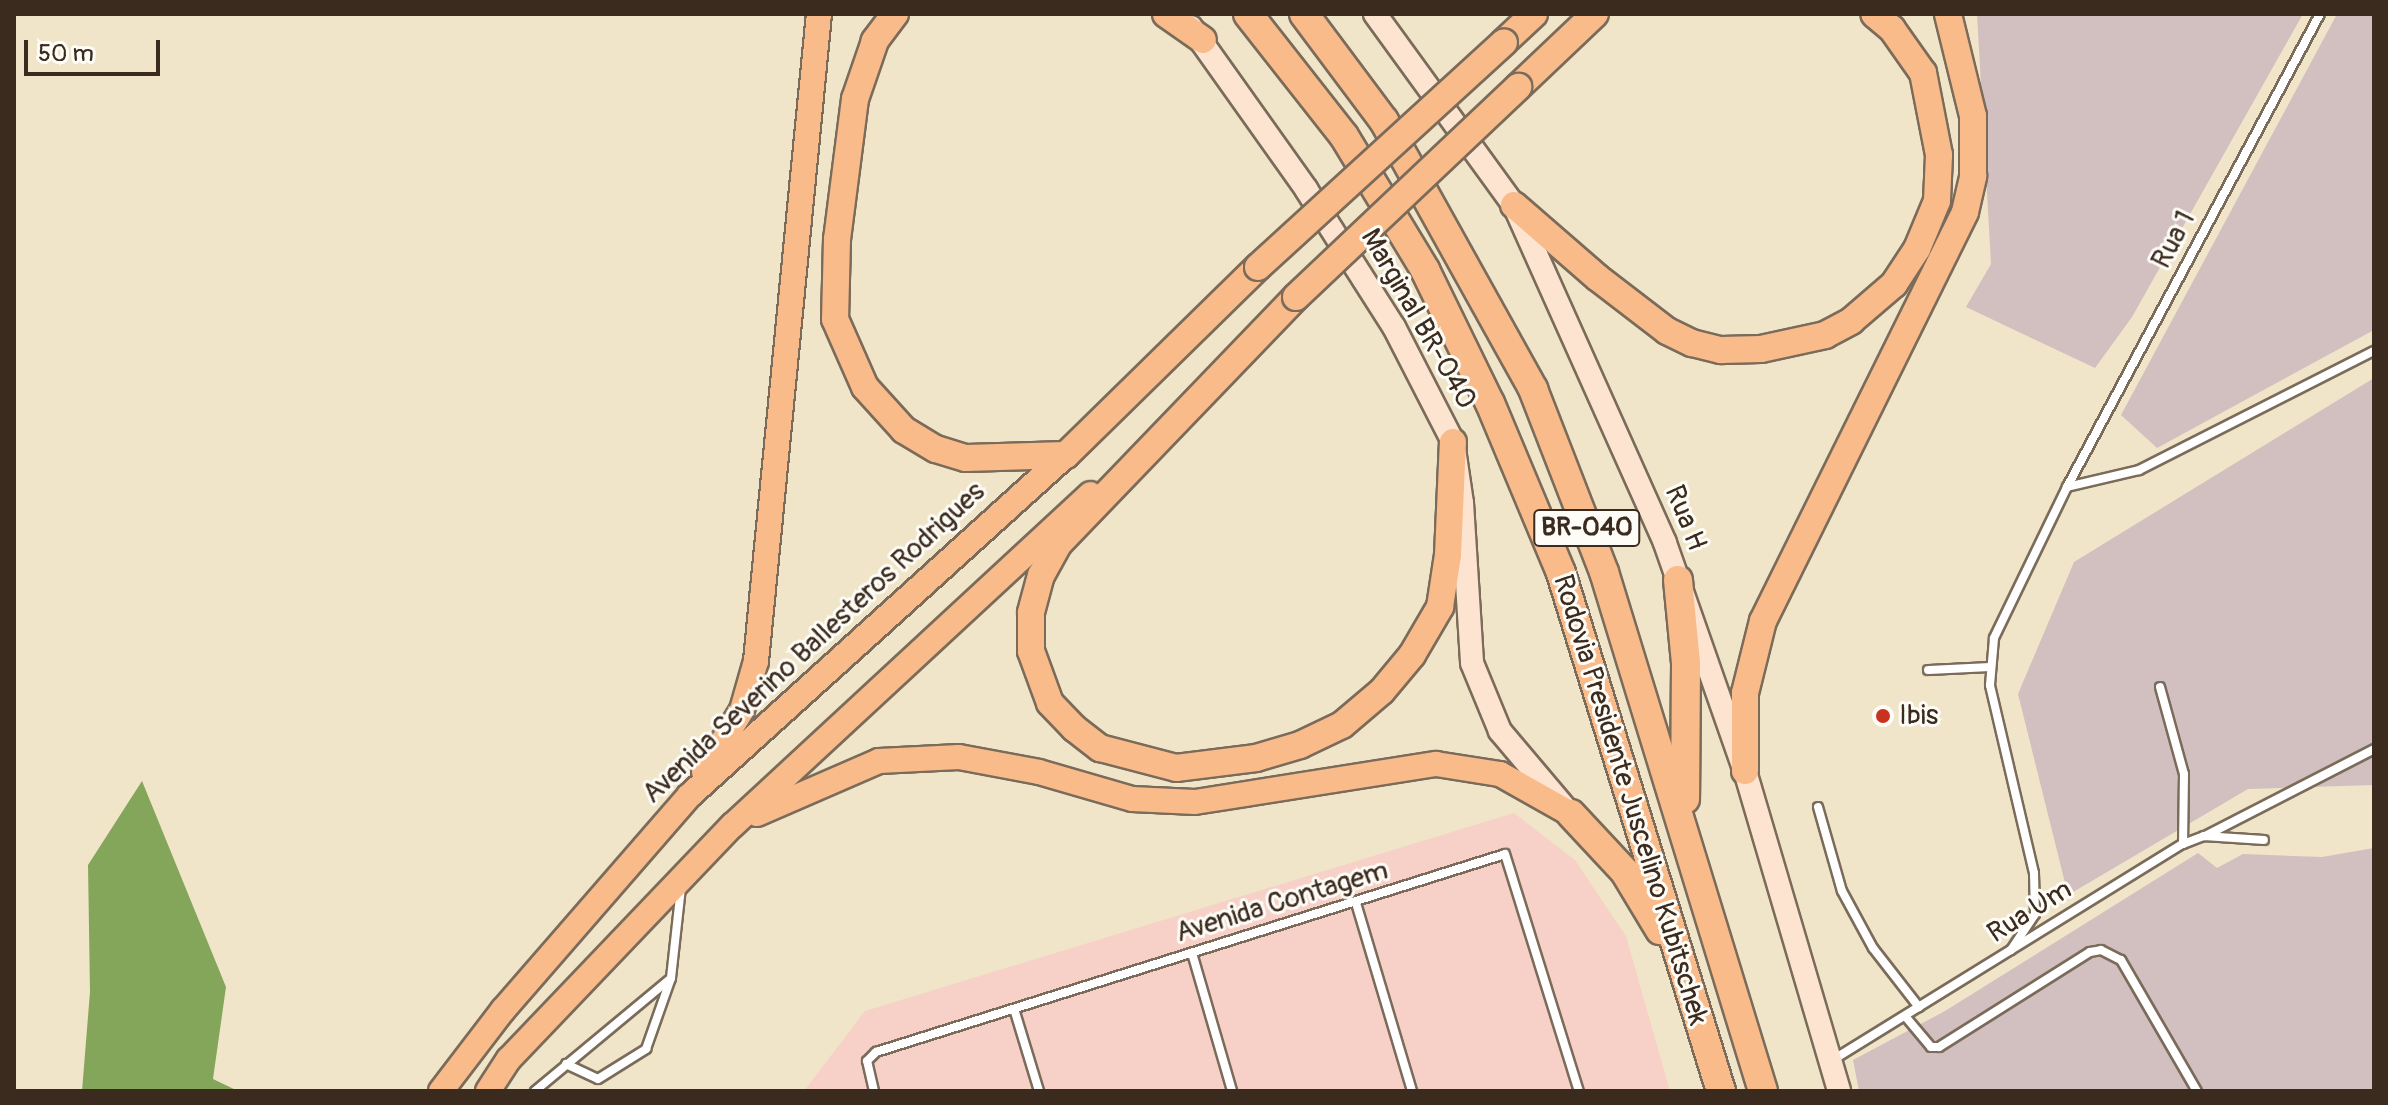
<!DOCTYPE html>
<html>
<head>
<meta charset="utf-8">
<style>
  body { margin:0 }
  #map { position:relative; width:2388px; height:1105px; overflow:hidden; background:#f0e5c9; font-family:Pangolin,sans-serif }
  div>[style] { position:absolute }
  .built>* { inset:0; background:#f7d1c7 }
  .industrial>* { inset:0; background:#d2bfc0 }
  .forest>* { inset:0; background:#84a65a }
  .roads { filter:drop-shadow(2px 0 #7a6b5a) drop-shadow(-2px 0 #7a6b5a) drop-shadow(0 2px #7a6b5a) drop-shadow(0 -2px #7a6b5a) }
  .service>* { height:8px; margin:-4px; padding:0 4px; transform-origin:4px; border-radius:4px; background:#fff }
  .secondary>* { height:22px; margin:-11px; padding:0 11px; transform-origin:11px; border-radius:11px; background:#fde4d1 }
  .primary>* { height:24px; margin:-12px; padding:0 12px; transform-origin:12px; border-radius:12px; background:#fabb8b }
  .trunk>* { height:26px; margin:-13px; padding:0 13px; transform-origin:13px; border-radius:13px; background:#fabb8b }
  .motorway>* { height:28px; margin:-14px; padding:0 14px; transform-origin:14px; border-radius:14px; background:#fabb8b }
  .bridges { filter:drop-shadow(2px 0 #7a6b5a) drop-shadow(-2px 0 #7a6b5a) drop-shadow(0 2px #7a6b5a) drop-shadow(0 -2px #7a6b5a) }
  .trunk-bridge>* { height:26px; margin:-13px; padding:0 13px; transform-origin:13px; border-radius:13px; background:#fabb8b }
  .dots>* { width:22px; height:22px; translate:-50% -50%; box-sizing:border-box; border:4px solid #fdfcf7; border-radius:50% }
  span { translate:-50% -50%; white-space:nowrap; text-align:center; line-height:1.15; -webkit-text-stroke:6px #fdfcf7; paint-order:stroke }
  .shield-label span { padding:2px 6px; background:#fdfcf7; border:2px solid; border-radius:6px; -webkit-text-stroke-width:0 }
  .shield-label { font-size:26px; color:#3b2a1e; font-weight:700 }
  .street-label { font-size:28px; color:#3b2a1e }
  .poi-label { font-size:28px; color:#3b2a1e }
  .left { translate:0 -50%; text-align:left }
  .frame { position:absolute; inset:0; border:16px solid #3b2a1e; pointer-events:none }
  .scale { position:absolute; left:24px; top:40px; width:136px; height:36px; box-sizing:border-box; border:4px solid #3b2a1e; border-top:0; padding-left:10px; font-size:24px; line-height:28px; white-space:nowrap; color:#3b2a1e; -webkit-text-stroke:6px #fdfcf7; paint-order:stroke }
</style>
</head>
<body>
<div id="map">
  <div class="built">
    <i style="clip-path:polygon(1514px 813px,1575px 860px,1626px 936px,1670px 1091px,804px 1091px,865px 1011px)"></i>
  </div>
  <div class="industrial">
    <i style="clip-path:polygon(1977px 14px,2303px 14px,2132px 317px,2095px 368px,1966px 307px,1991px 264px)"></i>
    <i style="clip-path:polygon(2337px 14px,2374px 14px,2374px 330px,2157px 448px,2121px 415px)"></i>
    <i style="clip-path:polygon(2374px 378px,2374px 785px,2248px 789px,2068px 895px,2018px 694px,2074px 562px)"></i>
    <i style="clip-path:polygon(2374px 848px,2374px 1091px,1859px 1091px,1853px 1060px,1945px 1011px,2198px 853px,2217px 868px,2243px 854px,2322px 857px)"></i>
  </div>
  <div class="forest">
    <i style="clip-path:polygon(142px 781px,226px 987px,213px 1079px,238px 1091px,82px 1091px,90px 992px,88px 865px)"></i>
  </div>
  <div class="roads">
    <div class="service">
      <i style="left:2067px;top:487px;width:74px;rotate:-13.3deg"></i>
      <i style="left:2139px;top:470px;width:263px;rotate:-26.9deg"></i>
      <i style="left:1928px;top:670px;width:63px;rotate:-2.7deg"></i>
      <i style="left:2160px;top:687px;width:90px;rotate:74.6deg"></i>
      <i style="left:2184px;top:774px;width:70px;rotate:90.8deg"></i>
      <i style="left:1818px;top:807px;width:87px;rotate:74.1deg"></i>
      <i style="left:1842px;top:891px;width:65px;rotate:61.5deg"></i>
      <i style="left:1873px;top:948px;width:75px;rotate:52.1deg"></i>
      <i style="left:2205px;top:836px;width:190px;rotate:-27.2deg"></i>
      <i style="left:1356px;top:903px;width:196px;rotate:73.4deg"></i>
      <i style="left:2011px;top:950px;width:43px;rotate:-56.3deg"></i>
      <i style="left:2035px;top:914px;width:41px;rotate:-91.4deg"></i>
      <i style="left:2034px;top:873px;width:193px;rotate:-103.2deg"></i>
      <i style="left:1990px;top:685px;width:47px;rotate:-85.1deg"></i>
      <i style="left:1994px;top:638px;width:168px;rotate:-64.2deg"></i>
      <i style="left:2067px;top:487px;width:536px;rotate:-61.86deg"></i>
      <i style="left:1192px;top:953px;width:144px;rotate:73.8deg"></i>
      <i style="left:1015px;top:1012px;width:83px;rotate:73.1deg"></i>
      <i style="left:1905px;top:1016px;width:40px;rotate:50deg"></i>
      <i style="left:1931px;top:1047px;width:8px"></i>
      <i style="left:1939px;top:1047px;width:178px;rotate:-32.2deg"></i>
      <i style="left:2090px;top:952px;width:11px;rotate:-10deg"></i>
      <i style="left:2101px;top:950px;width:22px;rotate:27deg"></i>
      <i style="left:2121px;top:960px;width:151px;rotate:59.9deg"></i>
      <i style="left:1831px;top:1061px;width:414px;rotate:-31.7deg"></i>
      <i style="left:2183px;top:844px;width:22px;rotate:-21deg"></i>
      <i style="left:2204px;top:836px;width:60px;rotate:3.8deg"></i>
      <i style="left:566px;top:1064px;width:35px;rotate:25deg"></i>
      <i style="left:598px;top:1079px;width:57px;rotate:-32deg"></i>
      <i style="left:646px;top:1049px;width:75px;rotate:-70.6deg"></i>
      <i style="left:671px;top:978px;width:92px;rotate:-83.7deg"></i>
      <i style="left:535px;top:1091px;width:175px;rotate:-39.7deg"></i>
      <i style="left:874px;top:1091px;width:31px;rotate:-103deg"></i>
      <i style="left:867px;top:1061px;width:13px;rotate:-45deg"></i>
      <i style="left:876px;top:1052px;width:659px;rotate:-17.47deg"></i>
      <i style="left:1505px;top:854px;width:248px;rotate:72.7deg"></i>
    </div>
    <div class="secondary">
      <i style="left:1375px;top:14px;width:236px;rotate:54deg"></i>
      <i style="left:1514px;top:205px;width:370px;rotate:65.9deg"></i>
      <i style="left:1665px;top:543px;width:242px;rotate:70.7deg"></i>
      <i style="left:1745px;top:771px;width:334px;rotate:73.6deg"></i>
      <i style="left:1191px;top:27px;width:199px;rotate:54.6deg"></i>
      <i style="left:1306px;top:189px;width:164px;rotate:57.5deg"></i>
      <i style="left:1394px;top:327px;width:129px;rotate:62.8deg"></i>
      <i style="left:1453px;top:442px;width:62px;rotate:81.6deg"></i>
      <i style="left:1462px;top:503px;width:160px;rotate:86.4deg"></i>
      <i style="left:1472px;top:663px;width:74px;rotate:67.6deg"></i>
      <i style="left:1500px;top:731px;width:102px;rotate:49.8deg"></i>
    </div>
    <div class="primary">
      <i style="left:704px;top:772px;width:73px;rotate:-58.5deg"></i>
      <i style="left:742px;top:710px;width:51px;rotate:-74.1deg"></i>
      <i style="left:756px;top:661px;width:650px;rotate:-84.44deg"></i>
      <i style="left:757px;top:814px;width:133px;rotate:-23.5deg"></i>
      <i style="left:879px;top:761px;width:80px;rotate:-2.9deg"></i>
      <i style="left:959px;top:757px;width:81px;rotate:10.6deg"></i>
      <i style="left:1039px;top:772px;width:97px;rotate:16.2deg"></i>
      <i style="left:1132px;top:799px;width:63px;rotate:2.7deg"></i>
      <i style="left:1195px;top:802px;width:244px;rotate:-9deg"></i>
      <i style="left:1436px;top:764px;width:65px;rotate:8.9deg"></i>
      <i style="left:1500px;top:774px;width:81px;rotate:29.4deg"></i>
      <i style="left:441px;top:1091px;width:102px;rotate:-52.6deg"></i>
      <i style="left:503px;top:1010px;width:284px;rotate:-49deg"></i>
      <i style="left:689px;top:796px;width:508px;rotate:-42.13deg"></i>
      <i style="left:488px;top:1091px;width:38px;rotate:-57deg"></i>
      <i style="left:509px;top:1059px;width:324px;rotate:-46.3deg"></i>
      <i style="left:733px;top:825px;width:487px;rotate:-42.8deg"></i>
    </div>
    <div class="trunk">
      <i style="left:895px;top:14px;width:34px;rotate:127deg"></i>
      <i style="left:875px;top:41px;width:61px;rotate:109deg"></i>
      <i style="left:855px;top:99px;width:141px;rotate:97.3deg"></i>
      <i style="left:837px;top:239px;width:80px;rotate:91.4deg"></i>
      <i style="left:835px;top:319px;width:74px;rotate:66.2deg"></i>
      <i style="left:865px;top:387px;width:58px;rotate:47.8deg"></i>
      <i style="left:904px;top:430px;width:37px;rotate:31deg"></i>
      <i style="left:936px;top:449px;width:31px;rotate:17deg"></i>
      <i style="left:966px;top:458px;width:100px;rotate:-1.7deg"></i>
      <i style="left:1066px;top:455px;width:269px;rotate:-44.4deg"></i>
      <i style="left:1166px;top:14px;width:45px;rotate:35.1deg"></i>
      <i style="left:1504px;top:42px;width:41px;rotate:-43deg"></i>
      <i style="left:1518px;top:87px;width:106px;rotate:-43.5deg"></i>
      <i style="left:1514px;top:205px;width:111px;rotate:41deg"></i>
      <i style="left:1598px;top:278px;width:87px;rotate:37.5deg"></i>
      <i style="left:1667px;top:331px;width:28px;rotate:26deg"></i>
      <i style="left:1692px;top:343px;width:30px;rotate:14deg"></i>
      <i style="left:1721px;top:350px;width:40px;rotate:-1.4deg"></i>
      <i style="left:1761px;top:349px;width:66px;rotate:-12.3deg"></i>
      <i style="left:1825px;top:335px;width:30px;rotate:-28deg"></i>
      <i style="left:1851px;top:321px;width:57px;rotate:-40.7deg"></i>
      <i style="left:1894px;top:284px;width:42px;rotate:-56.7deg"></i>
      <i style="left:1917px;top:249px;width:52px;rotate:-67.4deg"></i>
      <i style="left:1937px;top:201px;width:46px;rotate:-87.5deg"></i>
      <i style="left:1939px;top:155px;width:84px;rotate:-101deg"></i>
      <i style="left:1923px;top:73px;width:54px;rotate:-125.2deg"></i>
      <i style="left:1892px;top:29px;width:23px;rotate:-140deg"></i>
      <i style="left:1296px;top:297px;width:342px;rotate:133.9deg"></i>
      <i style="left:1059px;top:543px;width:37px;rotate:119deg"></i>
      <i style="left:1041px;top:575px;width:39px;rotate:105deg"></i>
      <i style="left:1031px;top:613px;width:38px;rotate:90deg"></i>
      <i style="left:1031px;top:651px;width:55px;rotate:69.9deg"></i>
      <i style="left:1050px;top:703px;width:35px;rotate:46deg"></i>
      <i style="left:1074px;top:728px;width:33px;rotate:38deg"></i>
      <i style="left:1100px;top:748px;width:79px;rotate:14.7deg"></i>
      <i style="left:1176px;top:768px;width:81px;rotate:-7.1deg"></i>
      <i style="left:1256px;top:758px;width:46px;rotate:-16.5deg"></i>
      <i style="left:1300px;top:745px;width:47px;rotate:-25.5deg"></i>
      <i style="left:1342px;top:725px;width:52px;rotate:-40.4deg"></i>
      <i style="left:1382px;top:691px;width:47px;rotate:-50.2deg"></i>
      <i style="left:1412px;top:655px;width:56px;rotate:-59.7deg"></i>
      <i style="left:1440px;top:607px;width:53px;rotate:-81.3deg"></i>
      <i style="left:1448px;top:555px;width:113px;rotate:-87.5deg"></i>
      <i style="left:1745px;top:771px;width:78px;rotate:-90deg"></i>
      <i style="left:1745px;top:693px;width:74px;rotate:-76deg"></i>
      <i style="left:1763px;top:621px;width:456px;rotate:-63.7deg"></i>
      <i style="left:1965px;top:212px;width:37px;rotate:-77deg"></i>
      <i style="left:1973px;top:176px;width:60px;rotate:-90deg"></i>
      <i style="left:1973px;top:116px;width:105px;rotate:-103.8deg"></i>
    </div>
    <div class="motorway">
      <i style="left:1248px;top:14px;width:155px;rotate:51.8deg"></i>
      <i style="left:1344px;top:136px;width:157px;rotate:58.8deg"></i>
      <i style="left:1425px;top:270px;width:148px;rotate:64deg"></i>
      <i style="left:1490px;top:403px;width:184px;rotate:67.3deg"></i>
      <i style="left:1561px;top:573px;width:542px;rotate:72.84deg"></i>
      <i style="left:1304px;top:14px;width:134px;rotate:53.2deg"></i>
      <i style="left:1384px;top:121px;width:307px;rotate:60.9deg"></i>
      <i style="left:1533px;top:389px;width:196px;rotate:68.8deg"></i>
      <i style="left:1604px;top:572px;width:543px;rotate:72.97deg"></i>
      <i style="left:1678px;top:580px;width:83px;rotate:84.5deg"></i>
      <i style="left:1686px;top:663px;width:136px;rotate:90.4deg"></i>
      <i style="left:1571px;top:814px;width:79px;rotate:47deg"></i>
      <i style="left:1625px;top:872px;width:68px;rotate:58.9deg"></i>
    </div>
  </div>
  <div class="bridges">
    <div class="trunk-bridge">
      <i style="left:1258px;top:267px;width:333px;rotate:-42.4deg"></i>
      <i style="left:1296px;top:297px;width:306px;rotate:-43.4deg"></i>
    </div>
  </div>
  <div class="dots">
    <i style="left:1883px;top:716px;background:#c8321e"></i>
  </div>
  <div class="shield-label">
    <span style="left:1587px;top:528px">BR-040</span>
  </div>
  <div class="street-label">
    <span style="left:2174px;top:240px;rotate:-62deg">Rua 1</span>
    <span style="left:1418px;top:319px;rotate:60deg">Marginal BR-040</span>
    <span style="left:1685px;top:518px;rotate:68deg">Rua H</span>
    <span style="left:814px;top:643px;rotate:-43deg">Avenida Severino Ballesteros Rodrigues</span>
    <span style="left:1630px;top:800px;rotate:73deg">Rodovia Presidente Juscelino Kubitschek</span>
    <span style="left:1282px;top:902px;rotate:-17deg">Avenida Contagem</span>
    <span style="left:2030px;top:912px;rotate:-32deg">Rua Um</span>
  </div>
  <div class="poi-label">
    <span class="left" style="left:1899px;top:716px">Ibis</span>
  </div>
  <div class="frame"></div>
  <div class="scale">50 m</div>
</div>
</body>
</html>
